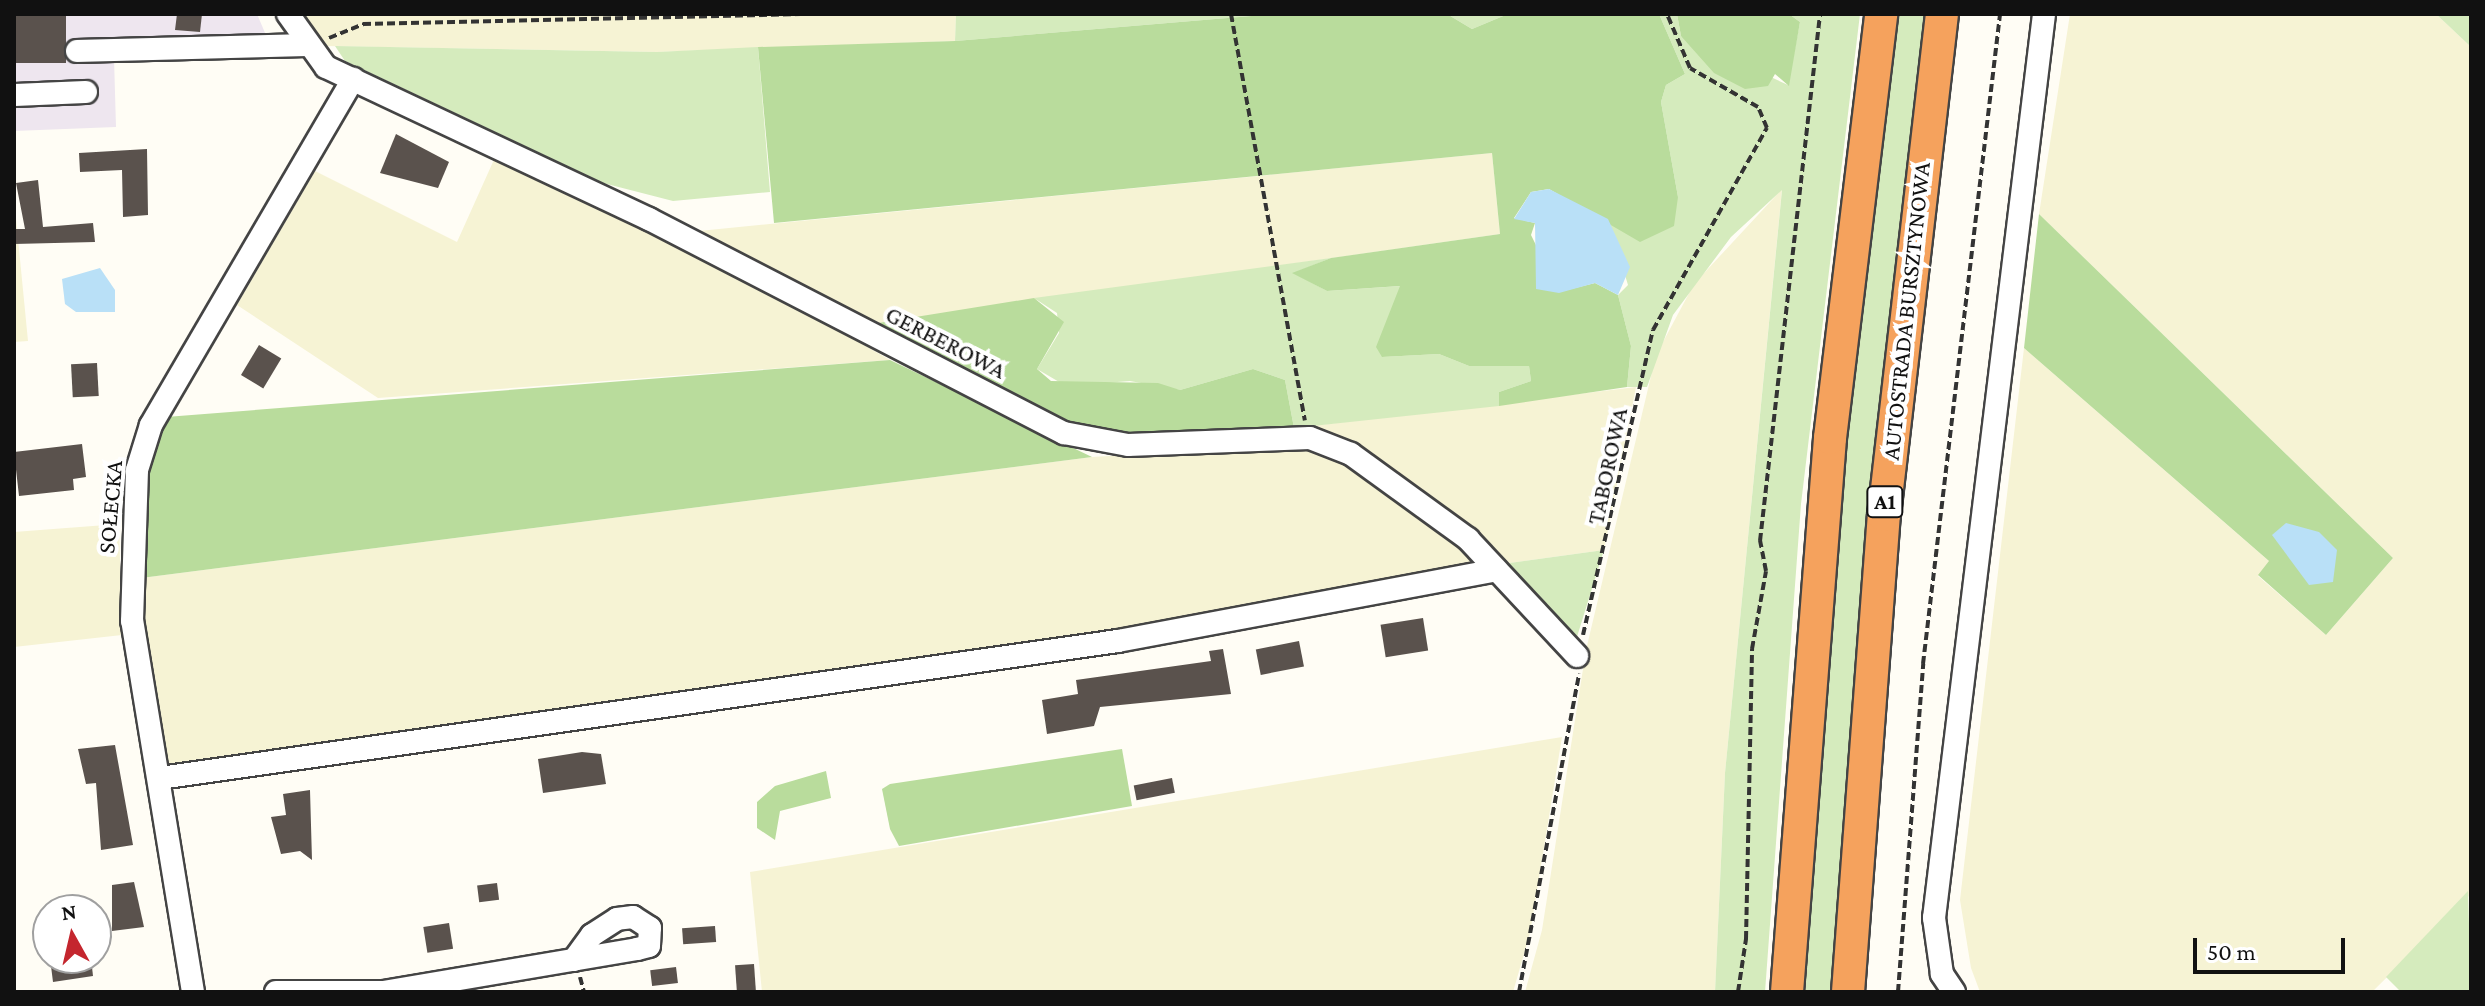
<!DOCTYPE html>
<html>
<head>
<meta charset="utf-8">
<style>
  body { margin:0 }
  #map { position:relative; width:2485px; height:1006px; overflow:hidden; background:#fffdf5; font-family:"Crimson Pro",serif }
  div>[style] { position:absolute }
  .industrial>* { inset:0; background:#eee6ef }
  .farmland>* { inset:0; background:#f6f3d4 }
  .green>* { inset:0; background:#d5ebbd }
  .forest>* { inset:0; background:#b9dc9c }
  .water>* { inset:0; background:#b9e0f7 }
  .building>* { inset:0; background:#5a524d; transform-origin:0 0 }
  .path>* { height:4px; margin-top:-2px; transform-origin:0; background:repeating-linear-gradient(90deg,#333 0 8px,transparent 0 12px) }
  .roads { filter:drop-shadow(2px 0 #444) drop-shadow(-2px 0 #444) drop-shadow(0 2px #444) drop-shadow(0 -2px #444) }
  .minor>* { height:22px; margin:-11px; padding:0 11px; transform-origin:11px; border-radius:11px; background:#fff }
  .highway>* { height:32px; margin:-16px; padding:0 16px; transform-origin:16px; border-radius:16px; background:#f5a25d }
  span { translate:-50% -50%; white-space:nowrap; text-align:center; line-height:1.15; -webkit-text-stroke:8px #fff; paint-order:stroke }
  .shield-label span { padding:2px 6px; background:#fff; border:2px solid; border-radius:6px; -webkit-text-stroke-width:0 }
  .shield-label { font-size:22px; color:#111; font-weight:700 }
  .street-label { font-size:24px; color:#111 }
  .frame { position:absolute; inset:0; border:16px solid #111; pointer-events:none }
  .north { position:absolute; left:32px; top:894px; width:80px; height:80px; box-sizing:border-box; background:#fff; border:2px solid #a0a0a0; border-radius:50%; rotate:352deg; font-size:22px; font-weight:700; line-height:32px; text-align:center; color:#111 }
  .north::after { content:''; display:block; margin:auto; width:28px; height:36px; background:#c4262e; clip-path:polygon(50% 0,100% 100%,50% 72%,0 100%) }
  .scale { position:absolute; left:2193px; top:938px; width:152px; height:36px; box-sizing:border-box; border:4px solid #111; border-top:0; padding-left:10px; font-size:24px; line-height:28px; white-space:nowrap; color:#111; -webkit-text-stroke:6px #fff; paint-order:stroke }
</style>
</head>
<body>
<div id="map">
  <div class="industrial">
    <i style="clip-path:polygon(14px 14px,257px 14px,274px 54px,114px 58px,116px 127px,14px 131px)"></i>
  </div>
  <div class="farmland">
    <i style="clip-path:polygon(302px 14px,956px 14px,955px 41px,657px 52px,323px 46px)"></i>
    <i style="clip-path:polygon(2070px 14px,2436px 14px,2471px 47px,2471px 894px,2372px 992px,1980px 992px,1971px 968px,1960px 900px,2024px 348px,2270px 562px,2258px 576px,2326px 635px,2393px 558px,2039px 214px)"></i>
    <i style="clip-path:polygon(497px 153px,752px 281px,890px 360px,378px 398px,237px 305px,315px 171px,457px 242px)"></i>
    <i style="clip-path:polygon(1492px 153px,1500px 234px,872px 324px,689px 232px)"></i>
    <i style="clip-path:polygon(1782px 189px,1725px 773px,1715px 992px,1525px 992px,1542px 930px,1586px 650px,1656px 355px,1694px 284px)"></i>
    <i style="clip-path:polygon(14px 198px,28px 341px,14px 342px)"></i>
    <i style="clip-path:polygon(1636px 387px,1604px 550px,1502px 564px,1294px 428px)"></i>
    <i style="clip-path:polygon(1298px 445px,1381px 479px,1479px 562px,1263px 611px,172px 768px,164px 763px,141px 622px,141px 578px,1092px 457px)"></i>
    <i style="clip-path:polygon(119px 524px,122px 635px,14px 647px,14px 532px)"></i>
    <i style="clip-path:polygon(1562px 737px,1530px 933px,1513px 992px,762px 992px,750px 872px)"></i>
  </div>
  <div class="green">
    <i style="clip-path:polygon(956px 14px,1275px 14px,955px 41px)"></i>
    <i style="clip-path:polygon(1447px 14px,1508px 14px,1472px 29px)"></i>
    <i style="clip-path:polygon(1659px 14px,1677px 14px,1681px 36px,1788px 85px,1800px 22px,1789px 14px,1860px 14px,1801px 504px,1765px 992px,1715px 992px,1725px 773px,1782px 190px,1731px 237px,1673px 315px,1647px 387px,1627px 387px,1631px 346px,1618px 295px,1628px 285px,1608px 219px,1621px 229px,1678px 197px,1661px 102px,1666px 85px,1685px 74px)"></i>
    <i style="clip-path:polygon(1894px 14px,1930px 14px,1876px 469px,1835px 992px,1800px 992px,1840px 466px)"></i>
    <i style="clip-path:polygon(2436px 14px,2471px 14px,2471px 47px)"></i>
    <i style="clip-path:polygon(335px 46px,657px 52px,758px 47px,770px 192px,673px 201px,603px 183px,345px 61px)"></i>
    <i style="clip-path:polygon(1331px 258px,1294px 273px,1327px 291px,1401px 286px,1382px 357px,1439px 354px,1469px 366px,1529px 366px,1531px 381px,1499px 392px,1499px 406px,1294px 428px,1285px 380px,1253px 369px,1180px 390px,1130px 381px,1066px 386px,1037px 369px,1059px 333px,1057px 313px,1034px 298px)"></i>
    <i style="clip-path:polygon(1604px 550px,1576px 640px,1502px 564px)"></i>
    <i style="clip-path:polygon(2468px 891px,2471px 992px,2401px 992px,2386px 977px)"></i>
  </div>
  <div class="forest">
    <i style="clip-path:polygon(1275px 14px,1447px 14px,1472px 29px,1508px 14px,1659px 14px,1685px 74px,1666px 85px,1661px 102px,1678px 197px,1674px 226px,1640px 242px,1549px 189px,1531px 192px,1514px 218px,1535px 223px,1531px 235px,1559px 292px,1595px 283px,1618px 295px,1631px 346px,1627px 387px,1499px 406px,1499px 392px,1531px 381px,1529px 366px,1469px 366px,1439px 354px,1382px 357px,1376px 347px,1400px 286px,1327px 291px,1292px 273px,1331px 258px,1500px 234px,1492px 153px,774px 223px,758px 47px,955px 41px)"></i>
    <i style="clip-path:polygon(1677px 14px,1789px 14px,1800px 22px,1789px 86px,1775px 74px,1768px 86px,1745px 89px,1714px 73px,1681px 36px)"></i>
    <i style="clip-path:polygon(2039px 214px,2393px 558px,2326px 635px,2258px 575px,2269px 561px,2024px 348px)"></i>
    <i style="clip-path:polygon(1034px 298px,1064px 322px,1037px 369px,1051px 381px,1158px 383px,1180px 390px,1253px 369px,1285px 380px,1294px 428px,1124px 437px,1067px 426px,872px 324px)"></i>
    <i style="clip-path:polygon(890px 360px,1092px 457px,141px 578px,149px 473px,166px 417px)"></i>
    <i style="clip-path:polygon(1122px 749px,1132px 806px,899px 846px,890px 829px,882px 789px,890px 784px)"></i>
    <i style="clip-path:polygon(826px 771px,831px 798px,780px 811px,775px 840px,757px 828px,757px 802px,775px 786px)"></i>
  </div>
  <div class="water">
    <i style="clip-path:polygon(1549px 189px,1608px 219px,1630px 267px,1618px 295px,1595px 283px,1559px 293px,1536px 289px,1535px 223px,1514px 219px,1531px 192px)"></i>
    <i style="clip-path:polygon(100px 268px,115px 290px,115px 312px,76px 312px,65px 304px,62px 279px)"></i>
    <i style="clip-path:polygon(2286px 523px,2319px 532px,2337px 550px,2333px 582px,2309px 585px,2272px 535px)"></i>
  </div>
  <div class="building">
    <i style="left:14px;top:14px;width:52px;height:49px"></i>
    <i style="clip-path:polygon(177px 14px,202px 14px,200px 32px,175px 30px)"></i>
    <i style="clip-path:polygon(396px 134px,449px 162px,438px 188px,380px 173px)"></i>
    <i style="clip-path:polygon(147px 149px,148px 215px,123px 217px,122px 170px,80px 172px,79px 153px)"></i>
    <i style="clip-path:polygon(38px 180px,43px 227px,93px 223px,95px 242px,14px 244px,14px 229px,25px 229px,16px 183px)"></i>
    <i style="left:259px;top:345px;width:26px;height:35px;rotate:31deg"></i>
    <i style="left:97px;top:363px;width:33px;height:26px;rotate:87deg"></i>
    <i style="clip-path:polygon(82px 444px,86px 477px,73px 479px,74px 490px,19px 496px,14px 452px)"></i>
    <i style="left:1423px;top:618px;width:33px;height:43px;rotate:81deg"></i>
    <i style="left:1299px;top:641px;width:26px;height:44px;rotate:79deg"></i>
    <i style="clip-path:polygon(1223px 649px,1231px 694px,1100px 707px,1094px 726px,1047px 734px,1042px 700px,1078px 694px,1076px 680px,1211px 661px,1209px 651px)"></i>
    <i style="clip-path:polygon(115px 745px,133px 845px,101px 850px,96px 783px,86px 784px,78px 749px)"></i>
    <i style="clip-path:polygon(582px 752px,601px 754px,606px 784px,543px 793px,538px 759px)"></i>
    <i style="left:1172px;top:778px;width:15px;height:39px;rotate:79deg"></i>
    <i style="clip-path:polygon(310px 790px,312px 860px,300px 851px,281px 854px,271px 817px,286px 815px,283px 794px)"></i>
    <i style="clip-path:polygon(134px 882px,144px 927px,112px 931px,112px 885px)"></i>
    <i style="left:497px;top:883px;width:17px;height:20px;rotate:83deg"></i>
    <i style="left:449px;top:923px;width:26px;height:26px;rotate:81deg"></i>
    <i style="left:715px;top:926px;width:16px;height:33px;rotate:86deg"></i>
    <i style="clip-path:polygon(50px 958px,91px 958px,93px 976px,53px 982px)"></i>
    <i style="left:754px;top:964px;width:26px;height:19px;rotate:86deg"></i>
    <i style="left:676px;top:967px;width:16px;height:26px;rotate:83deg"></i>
  </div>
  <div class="path">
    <i style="left:1231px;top:14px;width:413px;rotate:79.7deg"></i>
    <i style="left:329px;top:38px;width:37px;rotate:-22deg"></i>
    <i style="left:363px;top:24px;width:438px;rotate:-1.3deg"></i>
    <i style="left:1583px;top:635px;width:313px;rotate:-77.1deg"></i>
    <i style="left:1653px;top:330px;width:232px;rotate:-60.6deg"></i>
    <i style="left:1767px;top:128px;width:23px;rotate:-113deg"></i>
    <i style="left:1758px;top:107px;width:78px;rotate:-150.2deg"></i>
    <i style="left:1690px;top:68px;width:59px;rotate:-113.1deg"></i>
    <i style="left:580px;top:977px;width:16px;rotate:75deg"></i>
    <i style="left:1519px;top:992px;width:324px;rotate:-79.3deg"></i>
    <i style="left:1738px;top:992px;width:54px;rotate:-81.4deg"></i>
    <i style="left:1746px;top:939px;width:290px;rotate:-88.8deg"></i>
    <i style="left:1752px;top:649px;width:79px;rotate:-79.8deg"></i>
    <i style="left:1766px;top:571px;width:31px;rotate:-101deg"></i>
    <i style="left:1760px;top:541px;width:530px;rotate:-83.5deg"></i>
    <i style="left:1898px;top:992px;width:329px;rotate:-85.6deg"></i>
    <i style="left:1923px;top:664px;width:655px;rotate:-83.24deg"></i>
  </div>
  <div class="roads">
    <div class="minor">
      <i style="left:288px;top:14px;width:65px;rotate:54.4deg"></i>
      <i style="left:326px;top:67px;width:357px;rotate:25.2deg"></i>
      <i style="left:649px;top:219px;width:467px;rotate:27.3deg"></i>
      <i style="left:1064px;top:433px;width:65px;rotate:10.6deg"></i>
      <i style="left:1128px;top:445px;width:182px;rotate:-2.2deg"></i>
      <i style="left:1310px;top:438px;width:44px;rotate:21.3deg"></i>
      <i style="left:1351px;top:454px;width:145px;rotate:36deg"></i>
      <i style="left:1468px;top:539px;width:160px;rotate:47deg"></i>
      <i style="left:77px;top:51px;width:229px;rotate:-1.5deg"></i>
      <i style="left:14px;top:95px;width:72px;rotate:-2.4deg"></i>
      <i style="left:160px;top:778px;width:968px;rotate:-8.14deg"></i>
      <i style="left:1118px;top:641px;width:385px;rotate:-10.6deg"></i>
      <i style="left:193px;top:992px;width:376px;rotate:-99.3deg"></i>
      <i style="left:132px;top:621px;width:151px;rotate:-88.1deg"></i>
      <i style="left:137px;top:470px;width:47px;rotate:-72.7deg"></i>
      <i style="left:151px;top:425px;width:401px;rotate:-59.7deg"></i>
      <i style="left:276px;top:992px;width:107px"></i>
      <i style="left:383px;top:992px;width:258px;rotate:-9.6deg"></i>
      <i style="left:637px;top:949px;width:12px;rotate:-14deg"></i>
      <i style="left:649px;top:946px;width:18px;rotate:-87deg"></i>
      <i style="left:650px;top:928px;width:20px;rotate:-147deg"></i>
      <i style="left:633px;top:917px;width:16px;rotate:173deg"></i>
      <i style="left:617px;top:919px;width:30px;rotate:147deg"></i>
      <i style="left:592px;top:935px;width:31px;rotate:126deg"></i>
      <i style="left:1954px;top:992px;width:22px;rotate:-124deg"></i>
      <i style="left:1942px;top:974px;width:57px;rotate:-98.1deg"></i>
      <i style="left:1934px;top:918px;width:911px;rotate:-83.06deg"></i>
    </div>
    <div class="highway">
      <i style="left:1787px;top:992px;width:556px;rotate:-85.56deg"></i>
      <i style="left:1830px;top:438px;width:427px;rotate:-83.1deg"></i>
      <i style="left:1848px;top:992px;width:478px;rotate:-85.7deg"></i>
      <i style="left:1884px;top:515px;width:504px;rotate:-83.4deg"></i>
    </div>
  </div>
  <div class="shield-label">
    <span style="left:1885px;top:502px">A1</span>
  </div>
  <div class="street-label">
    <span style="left:1906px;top:311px;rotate:-84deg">AUTOSTRADA BURSZTYNOWA</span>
    <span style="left:946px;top:342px;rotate:27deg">GERBEROWA</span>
    <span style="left:1607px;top:466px;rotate:-78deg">TABOROWA</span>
    <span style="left:110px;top:507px;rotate:-85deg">SOŁECKA</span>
  </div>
  <div class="frame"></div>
  <div class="north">N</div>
  <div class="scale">50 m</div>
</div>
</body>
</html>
